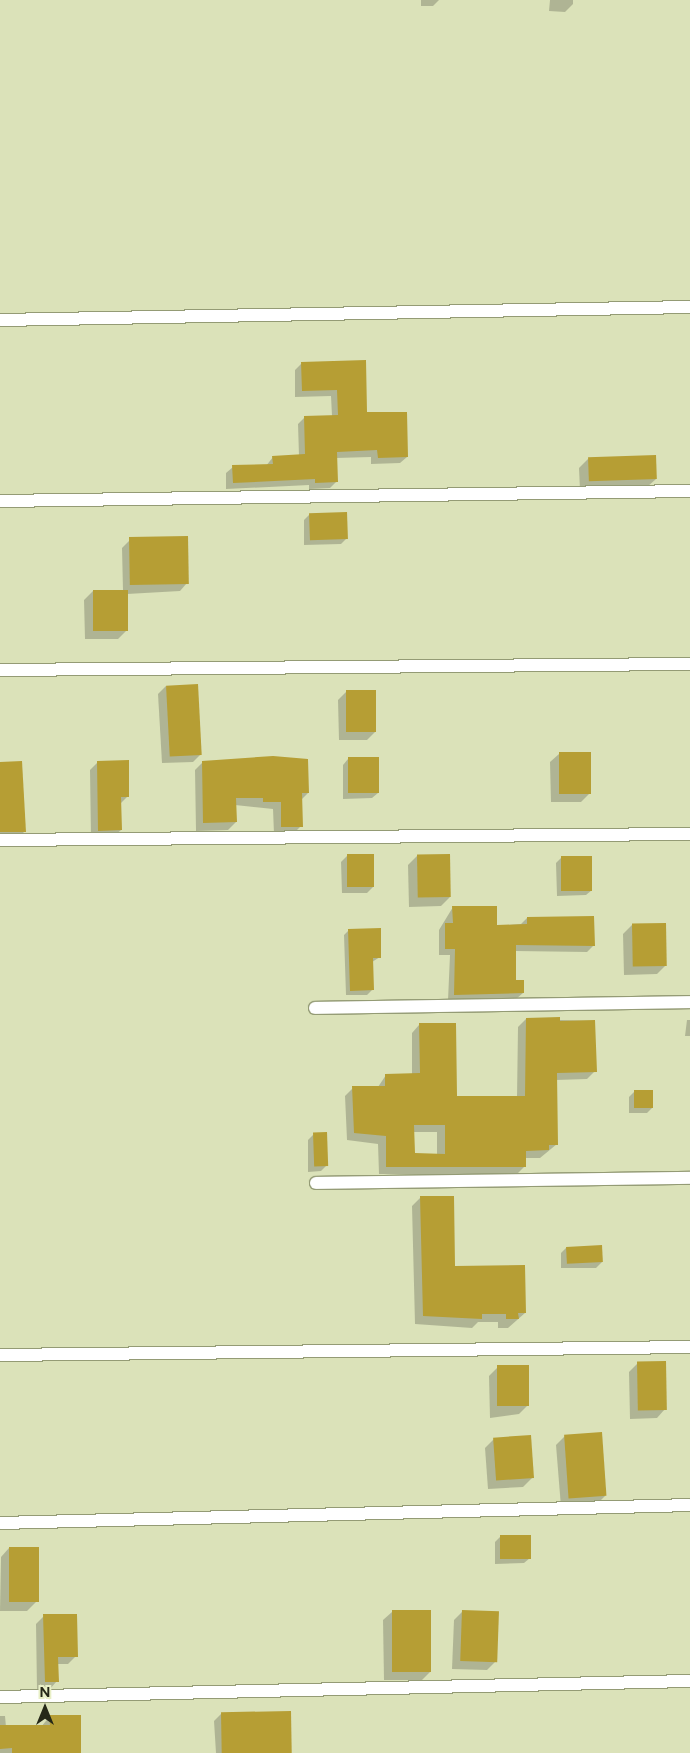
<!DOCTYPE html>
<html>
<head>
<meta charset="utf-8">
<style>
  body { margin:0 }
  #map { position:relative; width:690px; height:1753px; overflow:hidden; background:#dbe2b9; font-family:Figtree,sans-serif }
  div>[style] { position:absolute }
  .shadow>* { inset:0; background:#0003 }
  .building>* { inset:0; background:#b69e34; transform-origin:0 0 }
  .roads { filter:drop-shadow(1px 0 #949b75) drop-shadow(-1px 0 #949b75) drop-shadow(0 1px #949b75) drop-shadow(0 -1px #949b75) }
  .minor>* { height:12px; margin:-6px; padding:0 6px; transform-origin:6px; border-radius:6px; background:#fff }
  span { translate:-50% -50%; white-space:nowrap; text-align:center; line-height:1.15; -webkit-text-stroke:4.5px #e8efc6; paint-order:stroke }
  .north { position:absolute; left:20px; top:1683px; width:50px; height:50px; -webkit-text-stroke:4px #e8efc6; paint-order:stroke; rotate:0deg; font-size:14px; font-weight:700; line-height:20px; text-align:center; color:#252818 }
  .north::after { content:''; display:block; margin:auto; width:18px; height:22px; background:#252818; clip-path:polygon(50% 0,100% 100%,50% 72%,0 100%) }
</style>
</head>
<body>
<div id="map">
  <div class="shadow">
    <i style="clip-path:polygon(421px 0,439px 0,433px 6px,421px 6px)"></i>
    <i style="clip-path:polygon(550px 0,573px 0,573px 4px,565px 12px,549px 11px)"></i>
    <i style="clip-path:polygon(365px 361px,366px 414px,407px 457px,400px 463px,371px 464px,371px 457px,336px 458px,337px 481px,330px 488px,309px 489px,309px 485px,226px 489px,226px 473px,233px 467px,266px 466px,273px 457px,299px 456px,298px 424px,305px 417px,332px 416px,331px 396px,295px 397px,295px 370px,301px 364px)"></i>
    <i style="clip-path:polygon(588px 459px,656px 479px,647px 487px,580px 490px,579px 468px)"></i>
    <i style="clip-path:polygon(310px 514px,347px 538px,341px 544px,304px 545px,304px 520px)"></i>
    <i style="clip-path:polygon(130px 540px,187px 583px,180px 591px,127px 594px,127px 630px,118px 639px,85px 639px,84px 600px,93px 591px,123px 591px,122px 548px)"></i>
    <i style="clip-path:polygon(166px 686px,201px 754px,193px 762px,162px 763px,158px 694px)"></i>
    <i style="clip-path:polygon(347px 691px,376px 731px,367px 740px,339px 740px,338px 700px)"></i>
    <i style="clip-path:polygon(559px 754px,590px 793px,581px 802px,551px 802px,550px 762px)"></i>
    <i style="clip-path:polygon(348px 759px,378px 793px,372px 798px,343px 799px,343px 765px)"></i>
    <i style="clip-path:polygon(98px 762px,128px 796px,120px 804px,121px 830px,113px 837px,91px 838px,90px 770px)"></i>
    <i style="clip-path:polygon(203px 762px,308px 793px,301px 800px,301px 826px,293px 834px,274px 834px,273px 809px,235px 805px,236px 822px,228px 830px,196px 831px,195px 770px)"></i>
    <i style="clip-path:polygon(0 763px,25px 831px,17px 839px,0 839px)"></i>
    <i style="clip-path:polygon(347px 856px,373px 887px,367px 893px,342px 893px,341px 862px)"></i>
    <i style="clip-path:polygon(417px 856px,450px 897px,441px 906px,409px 907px,408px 865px)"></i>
    <i style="clip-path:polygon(562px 857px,592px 890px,586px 895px,557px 896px,556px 863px)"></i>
    <i style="clip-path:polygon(453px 907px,496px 926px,521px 924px,527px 918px,593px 946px,587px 952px,515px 951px,515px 981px,523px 993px,516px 999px,448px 1000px,450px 955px,439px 955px,439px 930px)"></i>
    <i style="clip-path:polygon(632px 925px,666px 965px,657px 974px,624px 975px,623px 934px)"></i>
    <i style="clip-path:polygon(349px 930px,380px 957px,372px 962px,372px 990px,367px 995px,346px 995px,344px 935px)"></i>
    <i style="clip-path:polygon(evenodd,526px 1019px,594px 1021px,595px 1071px,587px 1079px,556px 1080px,557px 1144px,540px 1158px,525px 1158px,525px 1166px,517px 1174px,379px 1174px,378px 1144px,347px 1140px,345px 1096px,353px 1088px,378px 1087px,386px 1075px,412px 1075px,412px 1033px,419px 1025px,456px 1098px,517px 1097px,518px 1027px,526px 1019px,413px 1132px,437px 1132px,437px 1155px,413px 1155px,413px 1132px)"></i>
    <i style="clip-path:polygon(687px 1020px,690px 1020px,690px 1036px,685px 1036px)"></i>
    <i style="clip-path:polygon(635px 1091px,653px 1107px,647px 1113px,629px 1113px,629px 1097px)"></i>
    <i style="clip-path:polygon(314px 1134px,326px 1166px,321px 1171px,308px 1172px,308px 1140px)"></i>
    <i style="clip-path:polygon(421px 1197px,454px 1268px,525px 1313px,508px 1328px,498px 1328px,498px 1322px,478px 1322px,472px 1328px,415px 1324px,412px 1206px)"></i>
    <i style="clip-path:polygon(567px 1247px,602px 1262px,596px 1268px,561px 1268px,561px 1253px)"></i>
    <i style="clip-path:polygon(638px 1363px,665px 1409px,657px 1418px,630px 1419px,629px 1372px)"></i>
    <i style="clip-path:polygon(498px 1367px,528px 1405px,519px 1414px,490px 1418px,489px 1376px)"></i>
    <i style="clip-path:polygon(565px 1436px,605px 1496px,596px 1505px,561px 1507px,556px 1445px)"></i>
    <i style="clip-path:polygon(494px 1439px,532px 1478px,523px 1487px,488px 1489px,485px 1448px)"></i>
    <i style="clip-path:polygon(501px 1536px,530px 1558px,524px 1563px,495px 1564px,495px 1542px)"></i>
    <i style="clip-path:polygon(9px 1548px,36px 1602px,27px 1611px,0 1611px,1px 1557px)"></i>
    <i style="clip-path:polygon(463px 1611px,496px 1661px,487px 1670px,452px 1669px,454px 1620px)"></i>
    <i style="clip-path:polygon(392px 1612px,431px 1671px,422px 1680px,384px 1680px,383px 1620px)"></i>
    <i style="clip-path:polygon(44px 1616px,76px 1656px,68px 1664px,57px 1664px,57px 1681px,49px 1690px,37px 1690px,36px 1624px)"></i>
    <i style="clip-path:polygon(289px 1712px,291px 1753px,216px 1753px,214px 1721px,221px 1714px)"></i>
    <i style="clip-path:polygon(0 1716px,5px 1716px,6px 1727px,41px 1727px,50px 1716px,80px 1753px,0 1753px)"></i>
  </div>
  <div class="building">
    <i style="clip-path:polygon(366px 360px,367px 412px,407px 412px,408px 457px,378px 458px,377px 450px,337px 452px,338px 482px,315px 483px,315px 479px,233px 483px,232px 465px,273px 464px,272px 456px,305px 454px,304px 416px,338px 415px,337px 390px,302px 391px,301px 362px)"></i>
    <i style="left:656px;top:455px;width:24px;height:68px;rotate:88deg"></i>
    <i style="left:347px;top:512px;width:27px;height:38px;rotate:88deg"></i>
    <i style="left:188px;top:536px;width:48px;height:59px;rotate:89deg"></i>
    <i style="left:93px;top:590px;width:35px;height:41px"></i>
    <i style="left:198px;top:684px;width:71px;height:32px;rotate:87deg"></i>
    <i style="left:346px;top:690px;width:30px;height:42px"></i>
    <i style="left:559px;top:752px;width:32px;height:42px"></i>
    <i style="clip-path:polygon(273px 756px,308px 759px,309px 793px,302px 793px,303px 827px,281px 827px,281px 802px,263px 802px,263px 798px,236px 798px,237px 822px,203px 823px,202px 761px)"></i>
    <i style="left:379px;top:757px;width:36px;height:31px;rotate:90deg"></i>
    <i style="clip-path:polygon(129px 760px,129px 797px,121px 797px,122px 830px,98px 831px,97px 761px)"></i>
    <i style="clip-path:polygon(22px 761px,26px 832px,0 832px,0 762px)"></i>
    <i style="left:347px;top:854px;width:27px;height:33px"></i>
    <i style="left:450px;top:854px;width:43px;height:33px;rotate:89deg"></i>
    <i style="left:561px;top:856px;width:31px;height:35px"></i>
    <i style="clip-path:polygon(452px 906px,497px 906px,497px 925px,527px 924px,527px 917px,594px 916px,595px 946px,516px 945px,516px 980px,524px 980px,524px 993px,454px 995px,455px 949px,445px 949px,445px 923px,453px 923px)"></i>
    <i style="left:666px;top:923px;width:43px;height:34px;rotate:89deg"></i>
    <i style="clip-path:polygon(381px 928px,381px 958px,373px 958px,374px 990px,350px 991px,348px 929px)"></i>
    <i style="clip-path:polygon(evenodd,560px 1017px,560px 1021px,595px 1020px,597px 1072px,557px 1073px,558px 1145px,549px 1145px,549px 1150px,526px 1151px,526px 1167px,386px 1167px,386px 1136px,354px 1133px,352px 1086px,385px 1086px,385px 1074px,420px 1073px,419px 1023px,456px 1023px,457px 1096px,525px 1096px,526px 1018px,560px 1017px,414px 1125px,445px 1125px,445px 1154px,415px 1153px,414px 1125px)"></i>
    <i style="left:634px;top:1090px;width:19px;height:18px"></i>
    <i style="left:327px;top:1132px;width:34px;height:14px;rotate:88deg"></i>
    <i style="clip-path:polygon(420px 1196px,454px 1196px,455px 1266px,525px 1265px,526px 1313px,518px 1313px,519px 1319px,506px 1319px,506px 1314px,482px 1314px,482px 1319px,423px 1316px)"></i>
    <i style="left:602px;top:1245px;width:17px;height:36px;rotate:87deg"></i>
    <i style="left:666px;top:1361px;width:49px;height:29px;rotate:89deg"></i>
    <i style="left:529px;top:1365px;width:41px;height:32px;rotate:90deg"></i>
    <i style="left:602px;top:1432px;width:64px;height:38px;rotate:86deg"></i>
    <i style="left:531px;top:1435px;width:43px;height:38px;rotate:86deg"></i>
    <i style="left:500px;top:1535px;width:31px;height:24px"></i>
    <i style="left:9px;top:1547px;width:30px;height:55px"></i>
    <i style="left:392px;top:1610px;width:39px;height:62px"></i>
    <i style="left:462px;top:1610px;width:37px;height:51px;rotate:2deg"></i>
    <i style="clip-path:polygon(43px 1614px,77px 1614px,78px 1657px,58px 1657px,59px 1682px,45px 1682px)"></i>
    <i style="left:291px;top:1711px;width:42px;height:70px;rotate:89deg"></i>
    <i style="clip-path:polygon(49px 1715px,81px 1715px,81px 1753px,12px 1753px,12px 1748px,0 1749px,0 1725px,50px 1725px)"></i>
  </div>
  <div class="roads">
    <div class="minor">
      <i style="left:0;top:320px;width:690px;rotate:-1.08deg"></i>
      <i style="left:0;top:501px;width:690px;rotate:-0.83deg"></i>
      <i style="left:0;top:670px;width:690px;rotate:-0.5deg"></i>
      <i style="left:0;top:840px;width:690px;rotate:-0.5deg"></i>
      <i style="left:315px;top:1008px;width:375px;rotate:-0.9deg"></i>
      <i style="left:316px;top:1183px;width:374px;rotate:-0.8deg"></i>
      <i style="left:0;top:1355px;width:690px;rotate:-0.66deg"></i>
      <i style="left:0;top:1523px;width:690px;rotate:-1.49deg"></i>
      <i style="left:0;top:1697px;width:690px;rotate:-1.33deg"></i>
    </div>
  </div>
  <div class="north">N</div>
</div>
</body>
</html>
